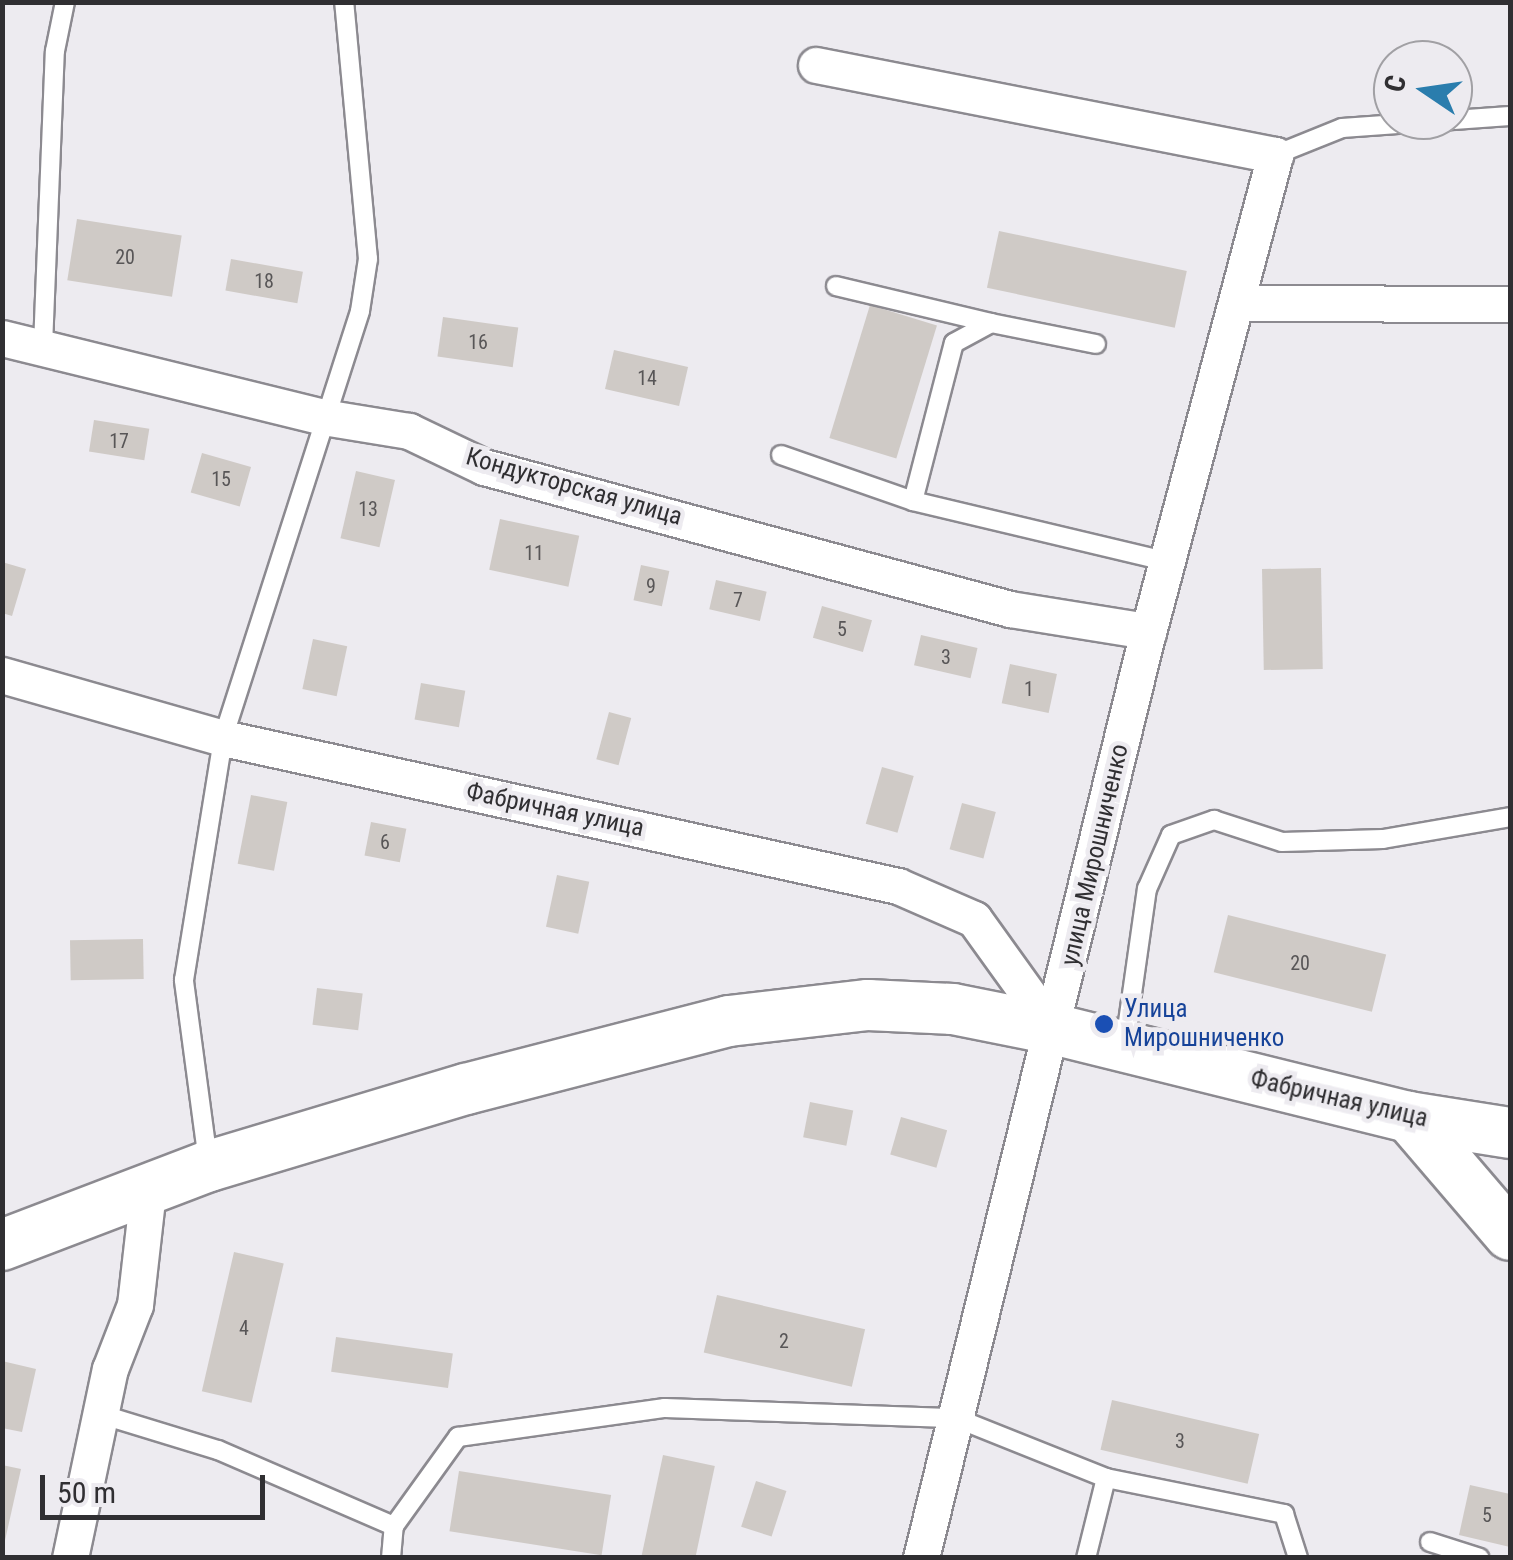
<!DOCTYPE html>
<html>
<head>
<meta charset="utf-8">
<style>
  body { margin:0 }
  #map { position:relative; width:1513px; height:1560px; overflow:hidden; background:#edebf0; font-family:"Roboto Condensed",sans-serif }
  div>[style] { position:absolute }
  .building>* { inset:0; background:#cfcac6; transform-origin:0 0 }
  .roads { filter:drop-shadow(2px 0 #8c8a90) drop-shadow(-2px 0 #8c8a90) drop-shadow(0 2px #8c8a90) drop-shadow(0 -2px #8c8a90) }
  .lane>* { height:18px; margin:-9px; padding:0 9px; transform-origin:9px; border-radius:9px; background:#fff }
  .street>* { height:35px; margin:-17.5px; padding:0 17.5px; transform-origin:17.5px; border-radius:17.5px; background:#fff }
  .secondary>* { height:50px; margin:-25px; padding:0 25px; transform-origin:25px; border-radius:25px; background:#fff }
  .dots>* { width:28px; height:28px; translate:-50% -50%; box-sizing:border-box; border:5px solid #edebf0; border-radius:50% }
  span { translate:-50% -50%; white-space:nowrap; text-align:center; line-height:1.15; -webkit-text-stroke:9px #edebf0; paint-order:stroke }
  .number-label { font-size:20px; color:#585657 }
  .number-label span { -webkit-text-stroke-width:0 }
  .street-label { font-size:25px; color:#302f32 }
  .transit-label { font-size:25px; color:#164399 }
  .left { translate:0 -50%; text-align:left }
  .frame { position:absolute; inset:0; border:5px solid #302f32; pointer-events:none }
  .north { position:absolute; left:1373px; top:40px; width:100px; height:100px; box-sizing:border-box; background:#edebf0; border:2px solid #a1a0a4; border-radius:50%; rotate:283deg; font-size:28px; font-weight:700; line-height:40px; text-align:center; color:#302f32 }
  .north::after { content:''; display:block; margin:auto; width:35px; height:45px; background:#2a7dad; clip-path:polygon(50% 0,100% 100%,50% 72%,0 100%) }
  .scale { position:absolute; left:40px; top:1475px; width:225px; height:45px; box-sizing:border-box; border:5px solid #302f32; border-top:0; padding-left:12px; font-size:30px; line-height:35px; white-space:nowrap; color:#302f32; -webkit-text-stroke:8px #edebf0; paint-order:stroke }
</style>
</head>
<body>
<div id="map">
  <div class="building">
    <i style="left:77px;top:219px;width:106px;height:62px;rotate:9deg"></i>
    <i style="left:999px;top:231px;width:192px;height:58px;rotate:12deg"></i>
    <i style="left:231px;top:259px;width:73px;height:32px;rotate:10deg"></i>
    <i style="left:870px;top:305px;width:70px;height:139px;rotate:17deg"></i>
    <i style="left:443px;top:317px;width:76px;height:40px;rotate:8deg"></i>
    <i style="left:614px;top:350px;width:76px;height:40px;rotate:13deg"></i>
    <i style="left:94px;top:420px;width:56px;height:32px;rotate:9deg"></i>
    <i style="left:202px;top:453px;width:51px;height:41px;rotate:16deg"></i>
    <i style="left:356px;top:471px;width:40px;height:69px;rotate:13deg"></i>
    <i style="left:500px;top:519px;width:81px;height:52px;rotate:12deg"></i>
    <i style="clip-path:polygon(2px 562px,26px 569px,12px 616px,2px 613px)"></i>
    <i style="left:641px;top:565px;width:29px;height:36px;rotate:12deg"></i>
    <i style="left:1321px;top:568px;width:101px;height:59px;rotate:89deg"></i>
    <i style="left:716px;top:580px;width:52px;height:30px;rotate:13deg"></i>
    <i style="left:822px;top:606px;width:52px;height:33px;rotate:16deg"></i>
    <i style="left:921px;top:635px;width:58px;height:31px;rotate:13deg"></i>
    <i style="left:313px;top:639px;width:35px;height:51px;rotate:12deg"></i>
    <i style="left:1010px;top:664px;width:48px;height:40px;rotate:12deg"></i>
    <i style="left:421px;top:683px;width:45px;height:37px;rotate:10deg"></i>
    <i style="left:609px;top:712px;width:23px;height:49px;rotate:15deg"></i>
    <i style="left:882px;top:767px;width:33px;height:59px;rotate:16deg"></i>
    <i style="left:251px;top:795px;width:37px;height:70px;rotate:11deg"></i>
    <i style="left:962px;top:803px;width:35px;height:48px;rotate:15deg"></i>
    <i style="left:371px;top:822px;width:36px;height:34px;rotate:11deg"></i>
    <i style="left:557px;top:875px;width:33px;height:53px;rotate:12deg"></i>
    <i style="left:1228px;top:915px;width:163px;height:59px;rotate:14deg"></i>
    <i style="left:143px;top:939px;width:40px;height:73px;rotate:89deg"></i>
    <i style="left:317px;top:988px;width:46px;height:37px;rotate:7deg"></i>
    <i style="left:810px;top:1102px;width:44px;height:36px;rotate:11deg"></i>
    <i style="left:901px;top:1117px;width:48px;height:39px;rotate:16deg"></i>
    <i style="left:234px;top:1252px;width:51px;height:143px;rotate:13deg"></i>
    <i style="left:717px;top:1295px;width:152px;height:59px;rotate:13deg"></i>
    <i style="left:336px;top:1337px;width:118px;height:35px;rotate:8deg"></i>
    <i style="clip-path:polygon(2px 1361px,36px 1369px,22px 1432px,2px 1428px)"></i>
    <i style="left:1112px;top:1400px;width:151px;height:51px;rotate:13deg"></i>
    <i style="left:663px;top:1455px;width:53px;height:105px;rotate:12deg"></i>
    <i style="clip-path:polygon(2px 1465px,21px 1469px,4px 1545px,2px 1545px)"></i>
    <i style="left:459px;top:1471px;width:154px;height:61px;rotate:9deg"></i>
    <i style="left:756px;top:1481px;width:32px;height:48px;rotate:18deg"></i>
    <i style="clip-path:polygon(1470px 1485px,1510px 1494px,1510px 1547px,1459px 1535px)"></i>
  </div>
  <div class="roads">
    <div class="lane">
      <i style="left:1275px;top:155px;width:72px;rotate:-21.9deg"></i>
      <i style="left:1342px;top:128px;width:168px;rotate:-4.1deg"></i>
      <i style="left:836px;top:286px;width:159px;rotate:13.4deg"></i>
      <i style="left:43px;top:346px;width:295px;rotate:-87.7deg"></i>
      <i style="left:55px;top:51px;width:50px;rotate:-78.5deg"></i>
      <i style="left:781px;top:455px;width:140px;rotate:19.2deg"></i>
      <i style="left:913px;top:501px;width:263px;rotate:13.4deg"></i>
      <i style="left:913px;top:501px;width:163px;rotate:-75.5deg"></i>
      <i style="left:954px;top:343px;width:42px;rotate:-28.4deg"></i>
      <i style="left:991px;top:323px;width:107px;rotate:11.3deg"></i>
      <i style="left:1125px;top:1043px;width:156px;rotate:-81.9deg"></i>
      <i style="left:1147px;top:889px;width:59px;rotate:-66deg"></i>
      <i style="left:1171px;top:835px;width:46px;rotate:-19.2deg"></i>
      <i style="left:1214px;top:820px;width:71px;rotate:17.9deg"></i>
      <i style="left:1282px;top:842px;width:101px;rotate:-1.7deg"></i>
      <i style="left:1383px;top:839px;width:129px;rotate:-9.8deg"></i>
      <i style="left:208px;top:1161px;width:183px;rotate:-97.6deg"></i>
      <i style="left:184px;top:980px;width:245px;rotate:-80.8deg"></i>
      <i style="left:223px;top:738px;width:448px;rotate:-72.2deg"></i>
      <i style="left:360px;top:311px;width:53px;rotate:-81.3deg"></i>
      <i style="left:368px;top:259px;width:258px;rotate:-95.3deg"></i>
      <i style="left:100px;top:1414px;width:123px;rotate:17deg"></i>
      <i style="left:218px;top:1450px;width:192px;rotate:23.4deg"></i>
      <i style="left:1106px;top:1478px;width:182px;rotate:11.4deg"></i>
      <i style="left:1284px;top:1514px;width:46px;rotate:72.3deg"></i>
      <i style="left:1430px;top:1542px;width:52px;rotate:17.7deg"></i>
      <i style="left:391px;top:1558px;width:32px;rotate:-85deg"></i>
      <i style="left:394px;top:1526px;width:110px;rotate:-54.3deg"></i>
      <i style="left:458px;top:1437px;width:209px;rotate:-8deg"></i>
      <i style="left:665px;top:1408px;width:291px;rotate:2deg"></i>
      <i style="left:956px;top:1418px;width:162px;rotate:21.8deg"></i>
      <i style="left:1106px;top:1478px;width:82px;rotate:104deg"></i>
    </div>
    <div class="street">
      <i style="left:816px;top:65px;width:468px;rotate:11.1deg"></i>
      <i style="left:1275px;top:155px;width:493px;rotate:104.9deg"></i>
      <i style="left:1148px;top:631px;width:954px;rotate:103.76deg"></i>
      <i style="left:1238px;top:303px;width:272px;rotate:0.2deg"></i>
      <i style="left:2px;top:338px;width:331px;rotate:13.8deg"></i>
      <i style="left:323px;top:417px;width:87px;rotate:9.2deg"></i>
      <i style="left:409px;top:431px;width:83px;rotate:25.6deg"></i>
      <i style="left:484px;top:467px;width:545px;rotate:15.11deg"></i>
      <i style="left:1010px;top:609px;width:140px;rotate:9.1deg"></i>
      <i style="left:2px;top:675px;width:230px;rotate:15.9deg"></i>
      <i style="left:223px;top:738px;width:691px;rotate:12.37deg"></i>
      <i style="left:898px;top:886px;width:83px;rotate:23.5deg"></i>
      <i style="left:974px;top:919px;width:135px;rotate:54.3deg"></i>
      <i style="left:70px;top:1558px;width:193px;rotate:-78.1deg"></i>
      <i style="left:110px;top:1369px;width:69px;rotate:-68.7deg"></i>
      <i style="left:135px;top:1305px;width:115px;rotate:-83.5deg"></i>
    </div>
    <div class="secondary">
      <i style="left:1409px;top:1117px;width:155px;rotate:49.4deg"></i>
      <i style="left:2px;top:1245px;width:222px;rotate:-20.9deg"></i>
      <i style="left:209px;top:1166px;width:268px;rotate:-16.7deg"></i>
      <i style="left:466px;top:1089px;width:272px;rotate:-14.5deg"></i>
      <i style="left:729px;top:1021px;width:140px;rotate:-6.6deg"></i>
      <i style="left:868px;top:1005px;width:85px;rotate:2.7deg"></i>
      <i style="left:953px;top:1009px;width:102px;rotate:11.3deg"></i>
      <i style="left:1053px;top:1029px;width:367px;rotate:13.9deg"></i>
      <i style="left:1409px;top:1117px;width:102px;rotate:9deg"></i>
    </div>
  </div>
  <div class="dots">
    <i style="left:1104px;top:1024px;background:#1a4fb4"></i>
  </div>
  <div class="number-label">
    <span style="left:125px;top:257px">20</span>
    <span style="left:264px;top:281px">18</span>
    <span style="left:478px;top:342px">16</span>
    <span style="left:647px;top:378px">14</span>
    <span style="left:119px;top:441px">17</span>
    <span style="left:221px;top:479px">15</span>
    <span style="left:368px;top:509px">13</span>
    <span style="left:534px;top:553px">11</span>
    <span style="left:651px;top:586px">9</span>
    <span style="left:738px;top:600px">7</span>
    <span style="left:842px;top:629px">5</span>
    <span style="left:946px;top:657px">3</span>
    <span style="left:1029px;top:689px">1</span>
    <span style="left:385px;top:842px">6</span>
    <span style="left:1300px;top:963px">20</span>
    <span style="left:244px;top:1328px">4</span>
    <span style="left:784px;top:1341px">2</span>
    <span style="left:1180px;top:1441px">3</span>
    <span style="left:1487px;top:1515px">5</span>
  </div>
  <div class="street-label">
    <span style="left:574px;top:487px;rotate:16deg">Кондукторская улица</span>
    <span style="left:555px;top:810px;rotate:12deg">Фабричная улица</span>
    <span style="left:1095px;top:855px;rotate:-77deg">улица Мирошниченко</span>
    <span style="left:1339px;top:1099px;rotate:13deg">Фабричная улица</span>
  </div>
  <div class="transit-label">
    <span class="left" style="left:1124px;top:1024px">Улица<br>Мирошниченко</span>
  </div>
  <div class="frame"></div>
  <div class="north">С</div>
  <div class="scale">50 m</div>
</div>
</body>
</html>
